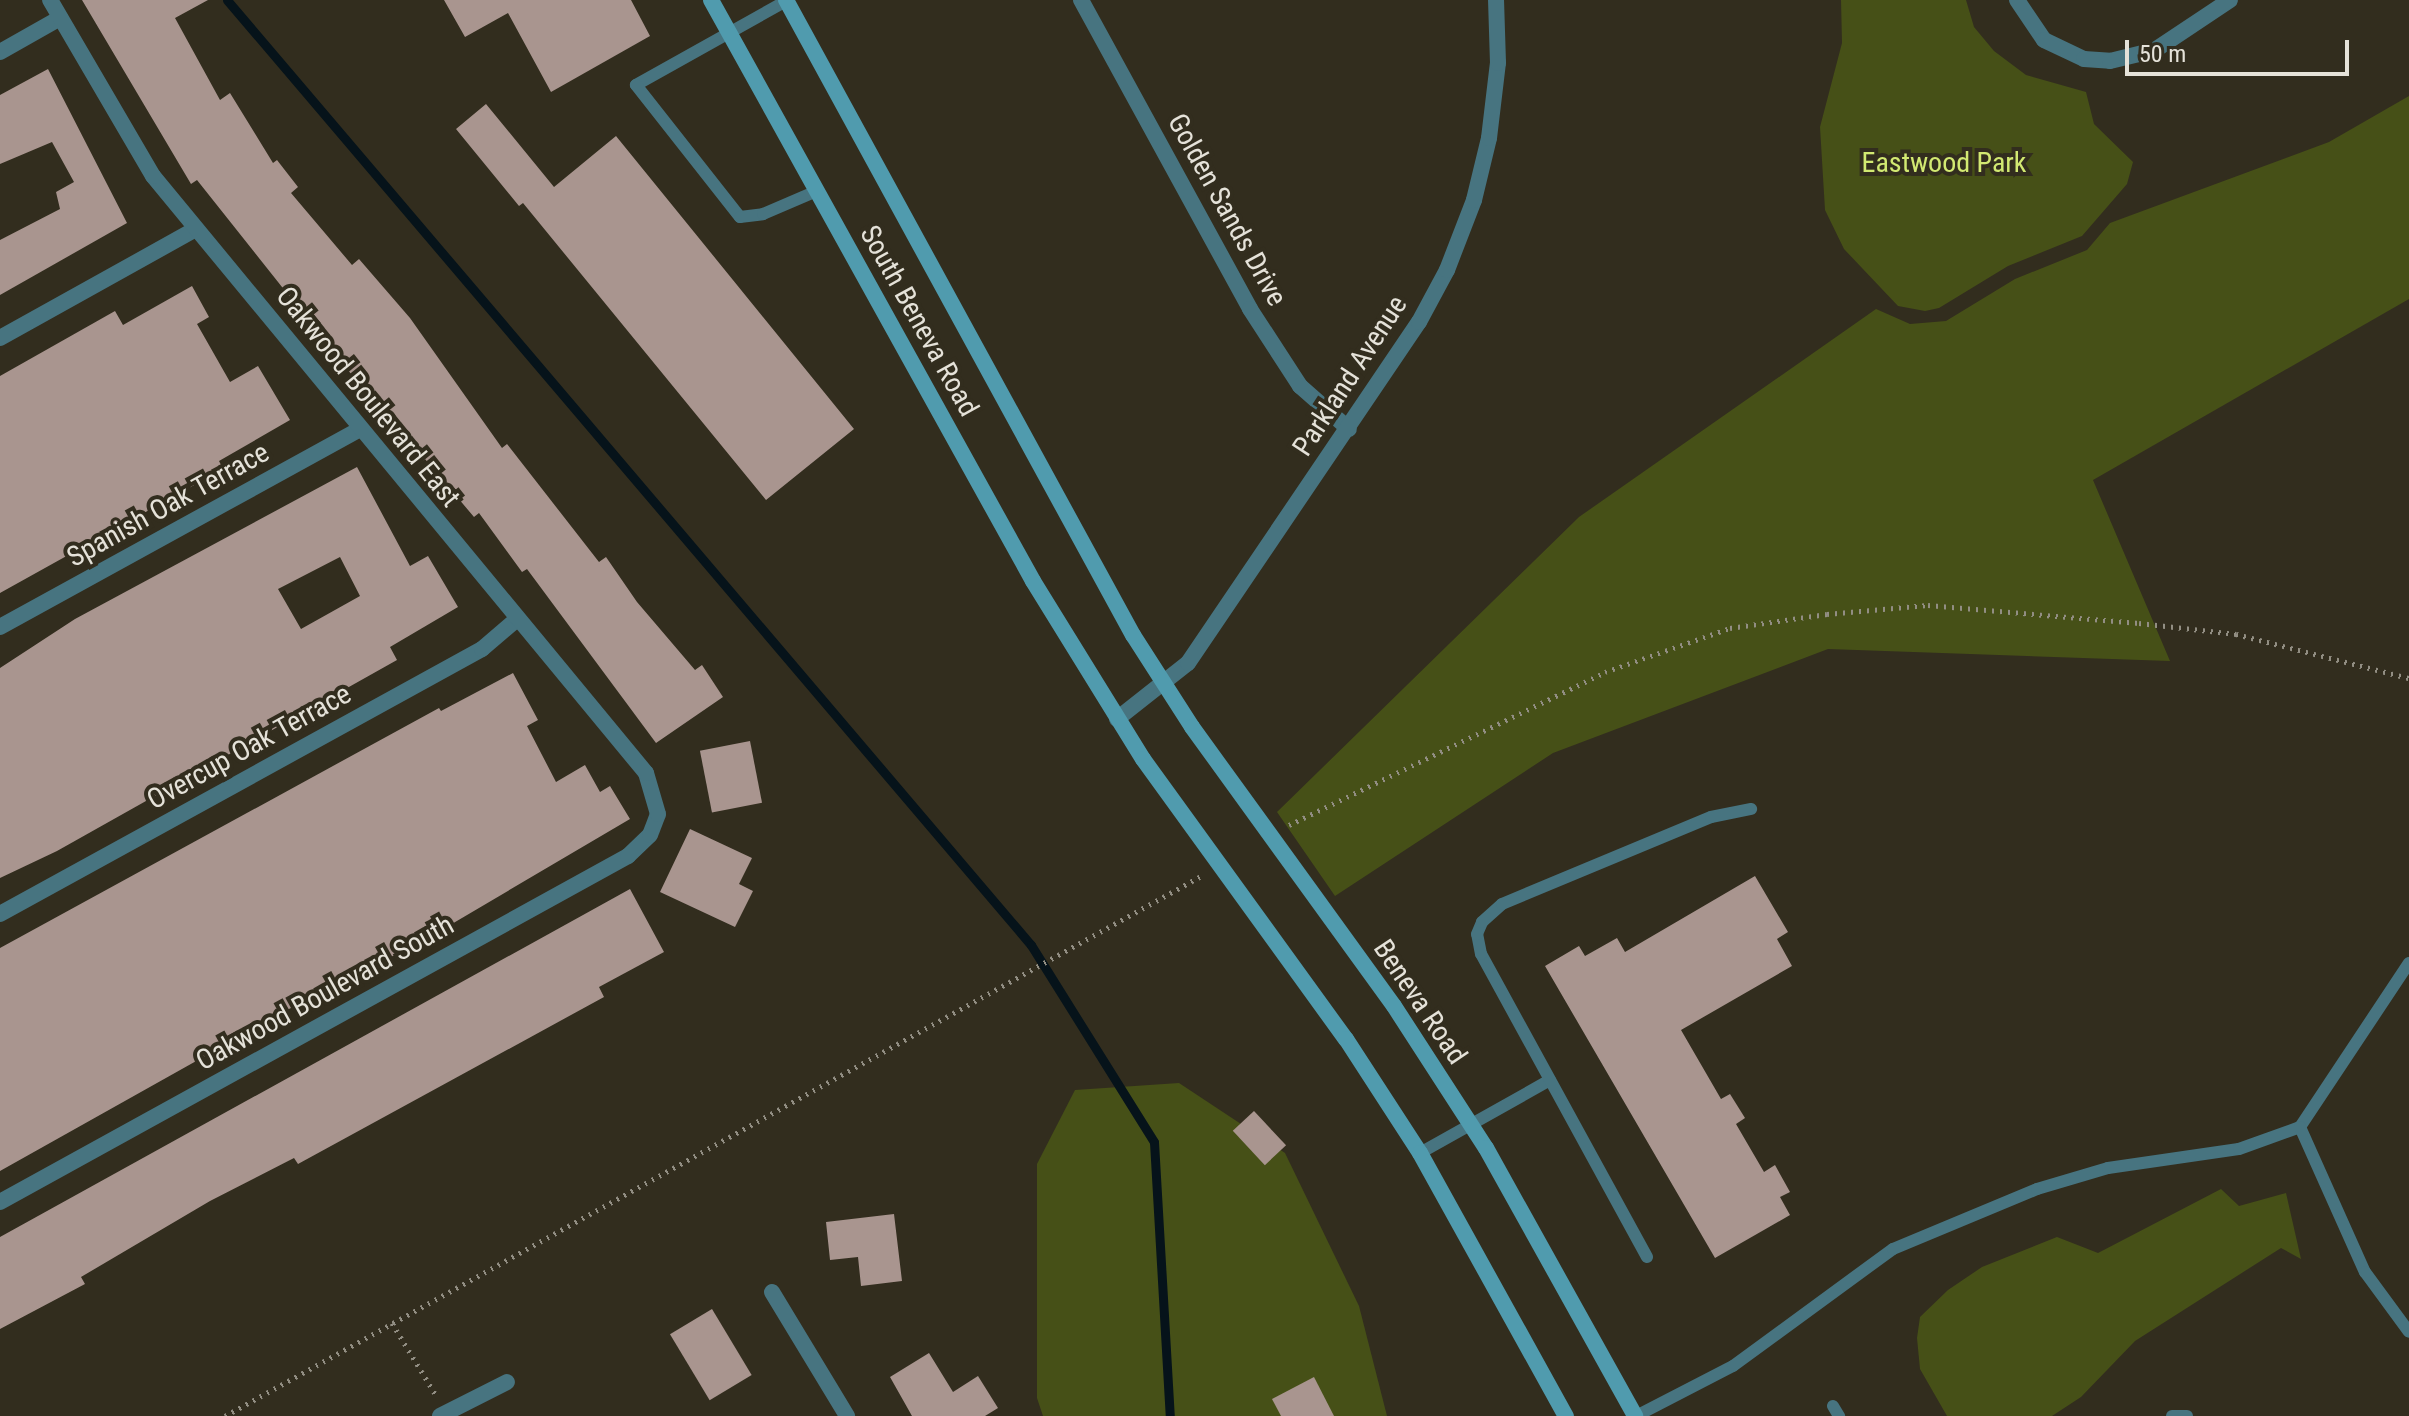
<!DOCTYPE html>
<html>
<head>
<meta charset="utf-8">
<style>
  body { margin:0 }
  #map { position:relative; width:2409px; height:1416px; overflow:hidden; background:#322d1e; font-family:"Roboto Condensed",sans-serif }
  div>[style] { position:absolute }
  .green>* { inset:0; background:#465017 }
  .stream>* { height:9px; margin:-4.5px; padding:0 4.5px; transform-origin:4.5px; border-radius:4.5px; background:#06131a }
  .building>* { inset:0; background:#a9958f; transform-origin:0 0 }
  .path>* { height:5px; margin-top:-2.5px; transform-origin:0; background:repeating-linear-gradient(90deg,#928e83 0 2px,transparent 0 8px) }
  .lane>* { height:12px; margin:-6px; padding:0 6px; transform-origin:6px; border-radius:6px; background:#477480 }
  .street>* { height:16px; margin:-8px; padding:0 8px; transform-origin:8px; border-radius:8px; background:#477480 }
  .secondary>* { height:16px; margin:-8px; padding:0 8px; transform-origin:8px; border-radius:8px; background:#509bae }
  span { translate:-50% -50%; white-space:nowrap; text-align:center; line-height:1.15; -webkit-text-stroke:8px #322d1e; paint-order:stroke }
  .park-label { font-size:28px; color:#d2e972 }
  .street-label { font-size:28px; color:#e5e2d9 }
  .scale { position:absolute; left:2125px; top:40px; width:224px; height:36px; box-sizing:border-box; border:4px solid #e5e2d9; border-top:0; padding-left:10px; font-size:24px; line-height:28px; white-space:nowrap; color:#e5e2d9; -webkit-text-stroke:6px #322d1e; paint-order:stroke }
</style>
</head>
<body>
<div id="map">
  <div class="green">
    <i style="clip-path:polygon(1841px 0,1966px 0,1974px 27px,1994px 51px,2026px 75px,2086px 92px,2094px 124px,2133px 162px,2127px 184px,2082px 236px,2008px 266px,1939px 308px,1925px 311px,1898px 306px,1844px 249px,1825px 210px,1820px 127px,1842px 43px)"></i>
    <i style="clip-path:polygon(2409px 96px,2409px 299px,2093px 480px,2170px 661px,1828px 649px,1553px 753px,1335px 896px,1277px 812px,1579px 517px,1876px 309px,1910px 324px,1946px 321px,2015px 279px,2087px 250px,2110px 223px,2329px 142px)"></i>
    <i style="clip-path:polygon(1179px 1083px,1285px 1153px,1359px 1306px,1387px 1416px,1043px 1416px,1037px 1398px,1037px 1164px,1075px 1090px)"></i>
    <i style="clip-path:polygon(2221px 1189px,2239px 1206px,2286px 1193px,2301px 1259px,2281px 1248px,2135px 1341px,2081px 1397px,2052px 1416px,1947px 1416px,1920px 1369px,1917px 1338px,1920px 1317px,1948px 1290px,1982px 1267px,2057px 1237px,2098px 1253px)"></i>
  </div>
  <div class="stream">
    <i style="left:227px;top:0;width:1241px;rotate:49.61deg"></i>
    <i style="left:1031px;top:945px;width:232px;rotate:58deg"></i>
    <i style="left:1154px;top:1142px;width:274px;rotate:86.7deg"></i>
  </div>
  <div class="building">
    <i style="clip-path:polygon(82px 0,208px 0,175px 18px,220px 100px,230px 93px,273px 163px,277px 160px,298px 187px,291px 193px,352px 265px,359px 259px,410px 318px,502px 448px,507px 444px,599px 562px,606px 557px,637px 602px,695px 670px,702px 665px,723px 697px,656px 743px,527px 569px,522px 572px,479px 513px,474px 517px,425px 459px,421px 462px,197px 180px,191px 184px)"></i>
    <i style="clip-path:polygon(444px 0,631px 0,650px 36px,551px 92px,508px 13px,465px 37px)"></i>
    <i style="clip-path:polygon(48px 69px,127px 223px,0 295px,0 240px,60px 209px,56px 192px,74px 182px,52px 142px,0 164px,0 95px)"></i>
    <i style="clip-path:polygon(486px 104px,554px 187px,616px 136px,854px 429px,766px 500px,523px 203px,519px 206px,456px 129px)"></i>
    <i style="clip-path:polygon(192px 286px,209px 317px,197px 324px,230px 382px,258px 366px,290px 420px,219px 461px,223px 469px,0 593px,0 376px,115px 311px,123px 325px)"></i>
    <i style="clip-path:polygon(evenodd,357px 467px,410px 566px,428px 556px,458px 607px,390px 647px,397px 660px,57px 851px,0 878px,0 668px,75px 619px,357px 467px,340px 557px,360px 596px,301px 629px,278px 589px,340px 557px)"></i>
    <i style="clip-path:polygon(513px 673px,538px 720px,527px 726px,556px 782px,585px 765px,600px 792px,610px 786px,630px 819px,428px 938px,287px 1010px,0 1171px,0 948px,439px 708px,441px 711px)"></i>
    <i style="left:750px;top:741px;width:63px;height:51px;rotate:79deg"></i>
    <i style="clip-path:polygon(690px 829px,752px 858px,739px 884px,753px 891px,735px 927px,660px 892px)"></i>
    <i style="clip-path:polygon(1755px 876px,1788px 932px,1777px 939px,1792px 966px,1681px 1030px,1721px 1099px,1730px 1094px,1745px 1118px,1736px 1124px,1764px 1172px,1775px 1165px,1790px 1192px,1780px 1197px,1790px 1215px,1715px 1258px,1545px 966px,1579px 946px,1585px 956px,1617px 938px,1625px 952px)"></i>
    <i style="clip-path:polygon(630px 889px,664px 952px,599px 987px,604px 997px,298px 1164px,294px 1158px,210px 1201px,81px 1277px,85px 1284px,0 1329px,0 1237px)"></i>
    <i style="left:1254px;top:1111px;width:47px;height:29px;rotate:47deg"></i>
    <i style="clip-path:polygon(894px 1214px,902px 1281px,861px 1286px,858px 1257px,830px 1260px,826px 1222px)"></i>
    <i style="left:712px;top:1309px;width:77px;height:49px;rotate:59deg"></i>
    <i style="clip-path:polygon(929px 1353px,953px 1392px,978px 1376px,998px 1408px,985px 1416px,912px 1416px,890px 1377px)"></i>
    <i style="clip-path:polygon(1314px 1377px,1334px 1416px,1281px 1416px,1272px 1399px)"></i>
  </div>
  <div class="path">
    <i style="left:1289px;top:825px;width:351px;rotate:-25.8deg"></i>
    <i style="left:1605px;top:672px;width:133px;rotate:-19.4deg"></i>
    <i style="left:1730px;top:628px;width:98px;rotate:-8.2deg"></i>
    <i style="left:1827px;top:614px;width:101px;rotate:-5.1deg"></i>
    <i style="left:1928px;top:605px;width:212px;rotate:4.9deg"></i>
    <i style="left:2139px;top:623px;width:98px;rotate:6.5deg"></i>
    <i style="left:2236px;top:634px;width:179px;rotate:14.3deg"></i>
    <i style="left:392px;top:1323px;width:84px;rotate:58.6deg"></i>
    <i style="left:225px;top:1416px;width:1115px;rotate:-28.95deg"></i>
  </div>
  <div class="lane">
    <i style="left:786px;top:1px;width:172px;rotate:150.8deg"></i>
    <i style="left:636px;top:85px;width:168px;rotate:51.8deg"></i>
    <i style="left:740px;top:217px;width:23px;rotate:-7deg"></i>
    <i style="left:763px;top:214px;width:59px;rotate:-23.1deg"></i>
    <i style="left:2300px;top:1127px;width:197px;rotate:-56.4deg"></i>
    <i style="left:1420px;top:1153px;width:149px;rotate:-29.3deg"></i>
    <i style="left:1647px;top:1257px;width:345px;rotate:-118.7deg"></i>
    <i style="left:1481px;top:954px;width:20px;rotate:-101deg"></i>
    <i style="left:1477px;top:934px;width:13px;rotate:-67deg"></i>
    <i style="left:1482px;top:922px;width:27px;rotate:-42deg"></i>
    <i style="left:1502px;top:904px;width:226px;rotate:-22.6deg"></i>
    <i style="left:1711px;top:817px;width:41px;rotate:-11.3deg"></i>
    <i style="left:1833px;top:1406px;width:12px;rotate:59deg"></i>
    <i style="left:1636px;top:1416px;width:109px;rotate:-27.3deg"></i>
    <i style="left:1733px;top:1366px;width:198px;rotate:-36.2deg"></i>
    <i style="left:1893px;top:1249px;width:156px;rotate:-22.6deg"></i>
    <i style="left:2037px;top:1189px;width:74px;rotate:-16.5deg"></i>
    <i style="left:2108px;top:1168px;width:132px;rotate:-8.3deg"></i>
    <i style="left:2239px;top:1149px;width:65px;rotate:-19.8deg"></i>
    <i style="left:2300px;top:1127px;width:159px;rotate:65.9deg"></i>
    <i style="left:2365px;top:1272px;width:74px;rotate:53.7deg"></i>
    <i style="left:2172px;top:1416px;width:15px"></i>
  </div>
  <div class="street">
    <i style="left:1081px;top:0;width:352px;rotate:61.3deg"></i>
    <i style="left:1250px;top:309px;width:92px;rotate:57deg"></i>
    <i style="left:1300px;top:386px;width:65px;rotate:41.3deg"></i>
    <i style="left:2017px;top:0;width:48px;rotate:56deg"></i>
    <i style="left:2044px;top:40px;width:44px;rotate:25.4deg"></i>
    <i style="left:2084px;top:59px;width:26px;rotate:4deg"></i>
    <i style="left:2110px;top:61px;width:46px;rotate:-13.7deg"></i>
    <i style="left:2155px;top:50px;width:90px;rotate:-33.7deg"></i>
    <i style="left:0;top:52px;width:69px;rotate:-29.5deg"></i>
    <i style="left:0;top:338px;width:224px;rotate:-29.1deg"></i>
    <i style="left:0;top:627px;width:411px;rotate:-28.8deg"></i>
    <i style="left:1117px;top:719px;width:90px;rotate:-38.3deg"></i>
    <i style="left:1188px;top:663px;width:412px;rotate:-55.9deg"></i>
    <i style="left:1419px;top:322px;width:59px;rotate:-61.7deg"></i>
    <i style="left:1447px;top:270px;width:75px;rotate:-68.9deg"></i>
    <i style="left:1474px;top:200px;width:64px;rotate:-76.4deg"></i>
    <i style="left:1489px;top:138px;width:76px;rotate:-83.2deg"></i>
    <i style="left:1498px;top:63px;width:63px;rotate:-91.8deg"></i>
    <i style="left:0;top:914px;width:550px;rotate:-28.8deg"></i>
    <i style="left:482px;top:649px;width:46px;rotate:-40.6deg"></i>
    <i style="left:0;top:1202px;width:717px;rotate:-28.85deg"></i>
    <i style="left:628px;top:856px;width:30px;rotate:-44deg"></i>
    <i style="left:650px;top:835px;width:22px;rotate:-69deg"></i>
    <i style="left:658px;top:814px;width:43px;rotate:-106.3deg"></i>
    <i style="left:646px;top:773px;width:774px;rotate:-129.55deg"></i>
    <i style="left:153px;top:176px;width:204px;rotate:-120.3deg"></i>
    <i style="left:772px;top:1292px;width:145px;rotate:58.8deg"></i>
    <i style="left:440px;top:1416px;width:75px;rotate:-26.9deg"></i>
  </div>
  <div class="secondary">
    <i style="left:711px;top:0;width:664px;rotate:61deg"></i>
    <i style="left:1033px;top:581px;width:209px;rotate:58.3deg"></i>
    <i style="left:1143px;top:759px;width:346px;rotate:54.1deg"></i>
    <i style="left:1346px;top:1039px;width:136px;rotate:57deg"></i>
    <i style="left:1420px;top:1153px;width:301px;rotate:61deg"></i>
    <i style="left:786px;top:0;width:724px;rotate:61.35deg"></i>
    <i style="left:1133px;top:635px;width:109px;rotate:57.3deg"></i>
    <i style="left:1192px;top:727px;width:344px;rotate:54.1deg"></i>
    <i style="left:1394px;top:1006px;width:169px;rotate:57.1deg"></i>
    <i style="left:1486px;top:1148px;width:307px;rotate:60.9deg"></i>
  </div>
  <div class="park-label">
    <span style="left:1944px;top:163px">Eastwood Park</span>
  </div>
  <div class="street-label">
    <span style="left:1227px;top:210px;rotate:61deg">Golden Sands Drive</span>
    <span style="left:919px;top:321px;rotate:61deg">South Beneva Road</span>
    <span style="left:1350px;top:376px;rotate:-57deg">Parkland Avenue</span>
    <span style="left:368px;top:397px;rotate:51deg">Oakwood Boulevard East</span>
    <span style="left:168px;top:505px;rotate:-29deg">Spanish Oak Terrace</span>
    <span style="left:249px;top:747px;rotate:-29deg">Overcup Oak Terrace</span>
    <span style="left:325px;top:993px;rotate:-29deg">Oakwood Boulevard South</span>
    <span style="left:1420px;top:1002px;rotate:56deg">Beneva Road</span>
  </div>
  <div class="scale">50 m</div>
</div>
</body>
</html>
